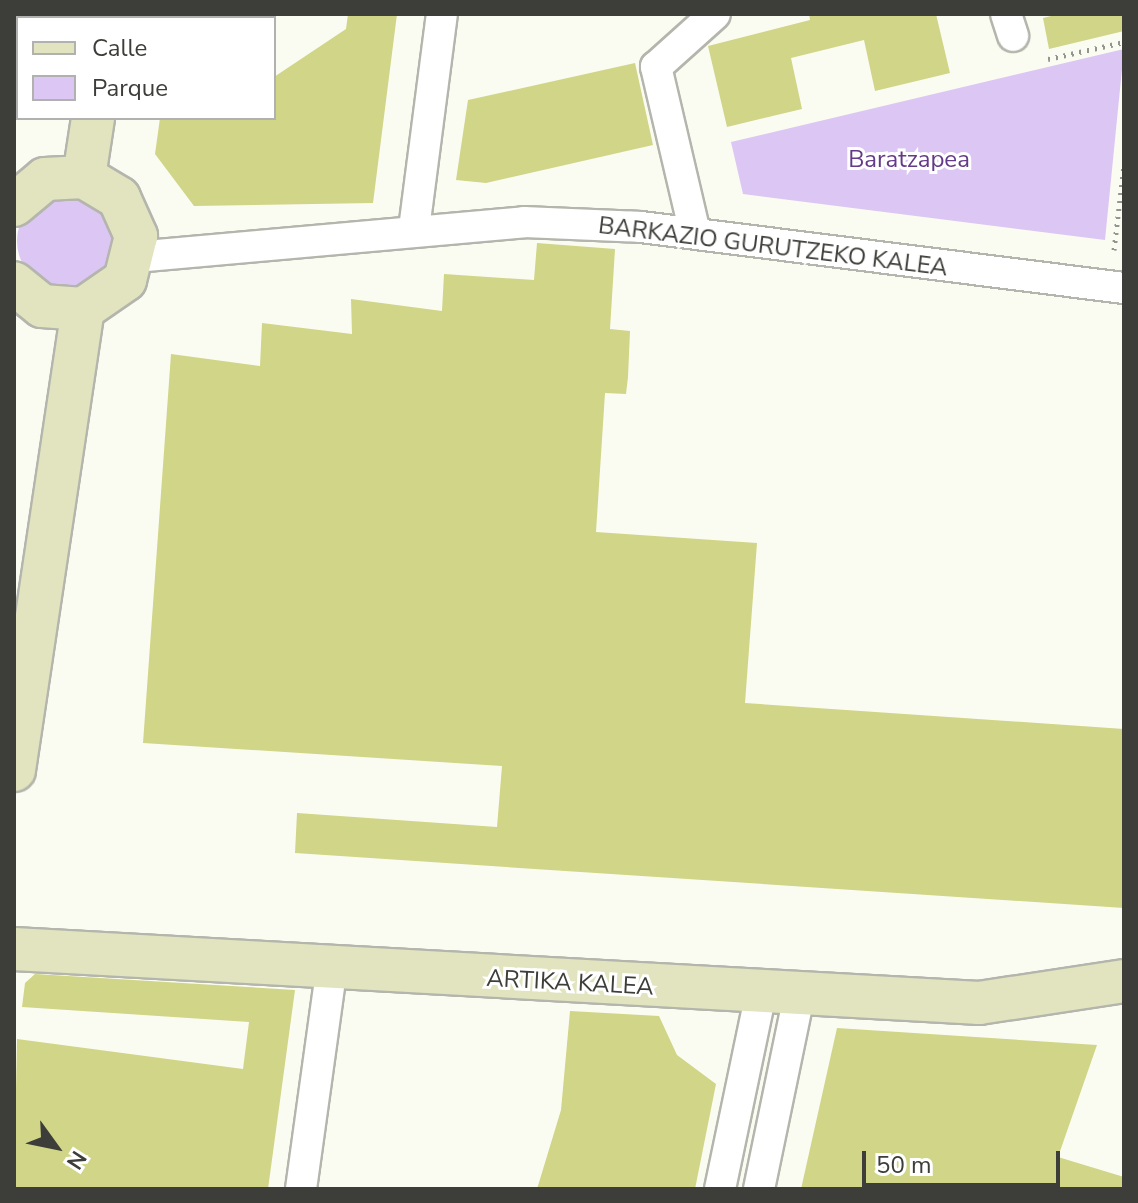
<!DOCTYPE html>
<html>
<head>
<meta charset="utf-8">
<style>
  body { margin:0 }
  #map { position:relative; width:1138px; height:1203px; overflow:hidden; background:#fafcf2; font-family:"Nunito Sans",sans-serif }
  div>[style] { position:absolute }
  .green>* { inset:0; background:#dcc6f4 }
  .round { border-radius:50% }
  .building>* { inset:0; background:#d0d587 }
  .path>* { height:5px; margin-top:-2.5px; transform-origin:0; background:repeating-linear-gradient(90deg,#94958e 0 2px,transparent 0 8px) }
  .roads { filter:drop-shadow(2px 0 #b4b5ac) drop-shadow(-2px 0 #b4b5ac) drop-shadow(0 2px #b4b5ac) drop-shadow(0 -2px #b4b5ac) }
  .street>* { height:30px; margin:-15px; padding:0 15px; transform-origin:15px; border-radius:15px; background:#fff }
  .secondary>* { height:42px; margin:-21px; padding:0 21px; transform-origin:21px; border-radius:21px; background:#e2e4bf }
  span { translate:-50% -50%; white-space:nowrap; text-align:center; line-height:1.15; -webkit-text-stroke:6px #fff; paint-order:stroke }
  .park-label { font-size:24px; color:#643988 }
  .street-label { font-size:24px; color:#3d3d39 }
  .frame { position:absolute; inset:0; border:16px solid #3d3d39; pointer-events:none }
  .legend { position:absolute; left:16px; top:16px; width:260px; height:104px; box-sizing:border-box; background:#fff; border:2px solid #b1b1b0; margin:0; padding:10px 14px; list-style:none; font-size:24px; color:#3d3d39 }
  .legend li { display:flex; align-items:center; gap:16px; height:40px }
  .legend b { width:40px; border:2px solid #b1b1b0 }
  .north { position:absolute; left:16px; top:1107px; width:80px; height:80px; -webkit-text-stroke:6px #fff; paint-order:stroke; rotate:123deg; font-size:22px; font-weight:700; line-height:32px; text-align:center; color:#3d3d39 }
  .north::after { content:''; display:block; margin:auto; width:28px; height:36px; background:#3d3d39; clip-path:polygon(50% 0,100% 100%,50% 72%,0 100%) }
  .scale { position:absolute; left:862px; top:1151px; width:198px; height:36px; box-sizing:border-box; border:4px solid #3d3d39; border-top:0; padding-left:10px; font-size:24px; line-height:28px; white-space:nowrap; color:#3d3d39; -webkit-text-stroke:6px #fff; paint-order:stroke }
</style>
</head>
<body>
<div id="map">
  <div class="green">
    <i style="clip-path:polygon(1124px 49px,1105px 240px,743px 194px,731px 142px)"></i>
    <i class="round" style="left:17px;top:193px;width:96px;height:96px"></i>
  </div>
  <div class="building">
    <i style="clip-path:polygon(348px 14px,397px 14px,373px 203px,194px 206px,155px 154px,160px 118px,274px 118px,274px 77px,346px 29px)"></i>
    <i style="clip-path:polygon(809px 14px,936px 14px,950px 73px,875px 91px,864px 40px,791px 58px,802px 109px,727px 127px,708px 46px,810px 20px)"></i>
    <i style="clip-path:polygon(1059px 14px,1124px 14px,1124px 31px,1049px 49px,1043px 18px)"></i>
    <i style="clip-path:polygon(635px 63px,653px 145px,486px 183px,456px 180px,468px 100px)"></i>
    <i style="clip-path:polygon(537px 243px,615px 249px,610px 329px,630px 331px,628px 377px,626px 394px,605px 393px,596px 532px,757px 543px,745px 703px,1124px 729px,1124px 908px,295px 853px,297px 813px,497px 827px,502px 766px,143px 743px,171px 354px,260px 366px,262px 323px,352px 334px,351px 299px,442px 311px,444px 274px,534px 280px)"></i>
    <i style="clip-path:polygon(35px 974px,295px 990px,268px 1189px,14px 1189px,17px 1039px,243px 1069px,249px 1022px,22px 1007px,25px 983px)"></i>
    <i style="clip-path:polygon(570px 1011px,659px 1016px,677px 1055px,716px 1084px,695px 1189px,537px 1189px,561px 1110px)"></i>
    <i style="clip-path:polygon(837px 1028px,1097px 1045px,1058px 1157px,1124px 1177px,1124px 1189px,801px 1189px)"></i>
  </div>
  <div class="path">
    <i style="left:1048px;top:59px;width:78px;rotate:-12.6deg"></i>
    <i style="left:1114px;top:250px;width:86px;rotate:-83.3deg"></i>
  </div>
  <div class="roads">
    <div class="street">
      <i style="left:79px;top:14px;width:28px;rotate:8deg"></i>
      <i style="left:1006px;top:14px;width:23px;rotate:72deg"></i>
      <i style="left:414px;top:229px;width:217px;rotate:-82.6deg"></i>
      <i style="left:695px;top:233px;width:171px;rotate:-103.2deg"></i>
      <i style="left:656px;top:67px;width:79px;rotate:-41.9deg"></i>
      <i style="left:135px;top:257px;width:391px;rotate:-5.1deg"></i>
      <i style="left:524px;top:222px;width:117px;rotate:2.4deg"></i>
      <i style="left:641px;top:227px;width:487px;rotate:7.2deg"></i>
      <i style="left:301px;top:1189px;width:219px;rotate:-82.1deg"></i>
      <i style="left:720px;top:1189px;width:201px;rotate:-78.2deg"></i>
      <i style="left:759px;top:1189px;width:197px;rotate:-78.3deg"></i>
    </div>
    <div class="secondary">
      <i style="left:107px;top:18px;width:4px;rotate:-76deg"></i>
      <i style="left:84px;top:177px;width:60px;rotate:-81.3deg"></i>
      <i style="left:14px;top:205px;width:40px;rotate:-40deg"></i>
      <i style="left:45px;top:179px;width:39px;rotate:-3deg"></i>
      <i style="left:84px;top:177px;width:41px;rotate:31deg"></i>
      <i style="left:119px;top:198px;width:42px;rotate:65.9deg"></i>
      <i style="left:136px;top:236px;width:45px;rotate:104deg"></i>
      <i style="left:125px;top:280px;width:51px;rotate:145.4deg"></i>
      <i style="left:83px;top:309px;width:41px;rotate:-175.8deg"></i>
      <i style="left:42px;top:306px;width:36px;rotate:-141deg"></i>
      <i style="left:14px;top:770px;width:466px;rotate:-81.5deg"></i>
      <i style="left:14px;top:949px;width:967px;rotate:3.2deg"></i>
      <i style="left:979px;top:1003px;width:147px;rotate:-8.6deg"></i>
    </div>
  </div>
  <div class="park-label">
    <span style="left:909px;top:160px">Baratzapea</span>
  </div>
  <div class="street-label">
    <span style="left:773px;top:247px;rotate:7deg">BARKAZIO GURUTZEKO KALEA</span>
    <span style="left:570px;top:983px;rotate:3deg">ARTIKA KALEA</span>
  </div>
  <div class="frame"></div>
  <ul class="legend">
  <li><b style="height:10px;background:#e2e4bf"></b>Calle</li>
  <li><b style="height:22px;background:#dcc6f4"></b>Parque</li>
  </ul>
  <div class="north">N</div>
  <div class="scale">50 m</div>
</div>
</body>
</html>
